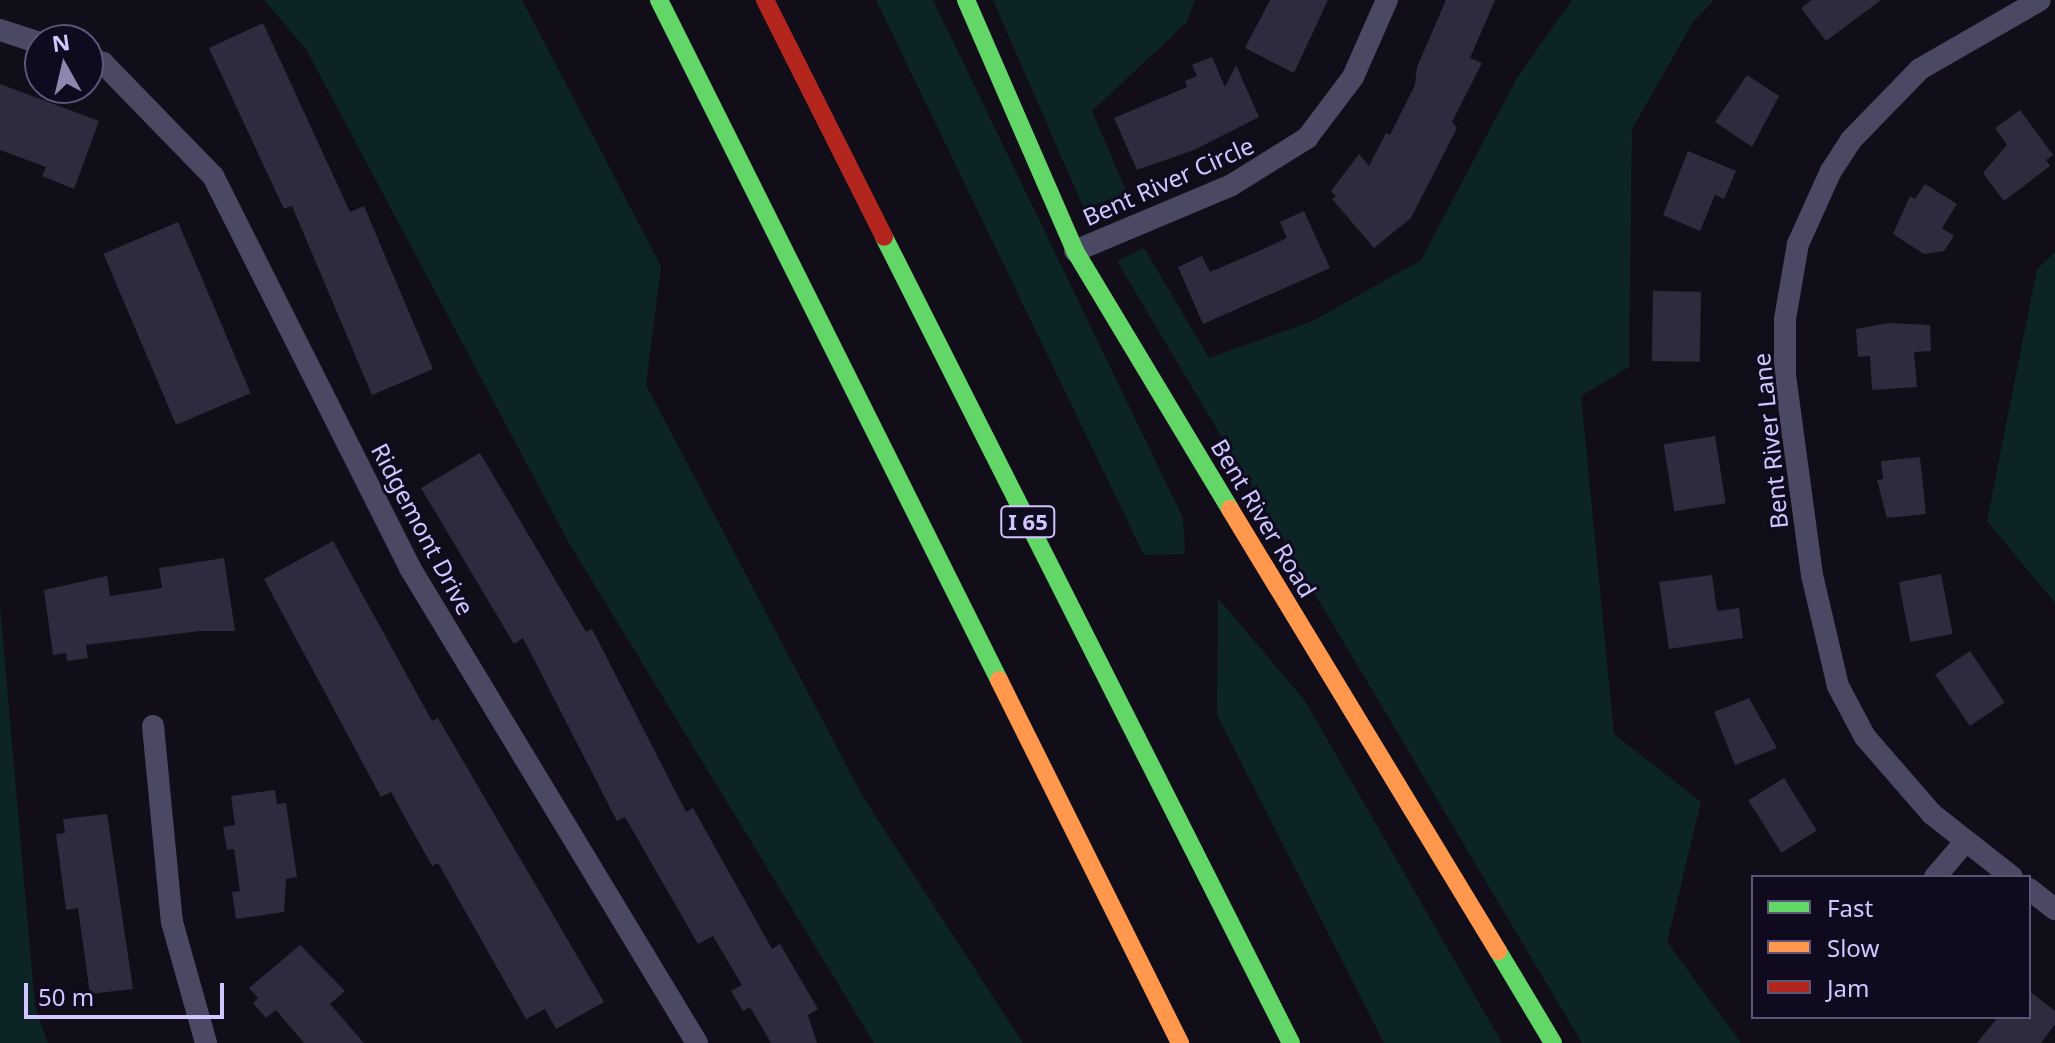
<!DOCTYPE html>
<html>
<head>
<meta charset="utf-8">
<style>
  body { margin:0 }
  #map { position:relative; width:2055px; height:1043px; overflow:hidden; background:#110e1a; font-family:"Noto Sans",sans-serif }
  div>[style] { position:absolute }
  .green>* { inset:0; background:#0d2426 }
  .building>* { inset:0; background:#2f2a3d; transform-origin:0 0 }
  .street>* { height:22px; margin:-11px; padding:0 11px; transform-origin:11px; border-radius:11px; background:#4b4863 }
  .fast>* { height:18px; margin:-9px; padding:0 9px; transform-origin:9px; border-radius:9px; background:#63d668 }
  .slow>* { height:18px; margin:-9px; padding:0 9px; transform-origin:9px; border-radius:9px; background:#ff974d }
  .jam>* { height:18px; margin:-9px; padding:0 9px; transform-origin:9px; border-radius:9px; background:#b3261e }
  span { translate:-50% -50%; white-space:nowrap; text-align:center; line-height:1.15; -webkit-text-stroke:6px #0f0a1e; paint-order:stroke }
  .shield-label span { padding:2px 6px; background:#0f0a1e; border:2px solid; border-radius:6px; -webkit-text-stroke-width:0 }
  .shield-label { font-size:22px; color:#d1c6ff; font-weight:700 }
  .street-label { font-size:24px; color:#d1c6ff }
  .legend { position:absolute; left:1751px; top:875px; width:280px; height:144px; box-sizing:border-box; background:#0f0a1e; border:2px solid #5d5578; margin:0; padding:10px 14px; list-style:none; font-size:24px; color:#d1c6ff }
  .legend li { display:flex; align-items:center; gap:16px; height:40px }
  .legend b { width:40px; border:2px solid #5d5578 }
  .north { position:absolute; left:24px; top:24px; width:80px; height:80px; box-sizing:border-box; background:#0f0a1e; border:2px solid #5d5578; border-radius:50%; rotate:352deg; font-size:22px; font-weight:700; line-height:32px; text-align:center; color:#d1c6ff }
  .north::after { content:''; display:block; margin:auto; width:28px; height:36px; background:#8e86af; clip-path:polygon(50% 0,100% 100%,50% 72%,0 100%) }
  .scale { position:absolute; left:24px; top:983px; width:200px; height:36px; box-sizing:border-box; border:4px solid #d1c6ff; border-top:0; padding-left:10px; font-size:24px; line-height:28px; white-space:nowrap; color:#d1c6ff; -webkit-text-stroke:6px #0f0a1e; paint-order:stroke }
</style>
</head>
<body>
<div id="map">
  <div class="green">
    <i style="clip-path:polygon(264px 0,522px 0,661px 266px,646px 385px,863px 797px,1023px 1043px,874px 1043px,569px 543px,306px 49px)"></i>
    <i style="clip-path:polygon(876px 0,933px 0,1183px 518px,1185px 554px,1144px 555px)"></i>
    <i style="clip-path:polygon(993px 0,1195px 0,1186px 23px,1092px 111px,1127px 193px,1084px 209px)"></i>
    <i style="clip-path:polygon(1572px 0,1714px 0,1693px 22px,1632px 129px,1629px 367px,1581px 396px,1614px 734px,1701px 802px,1667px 942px,1741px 1043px,1582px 1043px,1117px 261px,1144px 248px,1209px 358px,1313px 321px,1421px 260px,1517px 78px)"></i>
    <i style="clip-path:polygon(2055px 252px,2055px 603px,1987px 521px,2037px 269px)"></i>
    <i style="clip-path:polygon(1218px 598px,1305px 701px,1502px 1043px,1384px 1043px,1217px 715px)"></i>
    <i style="clip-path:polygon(0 606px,35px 1007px,48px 1043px,0 1043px)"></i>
  </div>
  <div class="building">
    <i style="clip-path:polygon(1270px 0,1328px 0,1294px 73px,1245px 48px)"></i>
    <i style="clip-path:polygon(1446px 0,1495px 0,1470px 58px,1482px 63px,1452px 122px,1457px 128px,1411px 218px,1374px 248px,1332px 199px,1336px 197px,1331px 191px,1359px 154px,1369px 166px,1386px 133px,1390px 135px,1415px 85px,1417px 67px)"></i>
    <i style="clip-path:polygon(1812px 0,1881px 0,1826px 41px,1801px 8px)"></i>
    <i style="clip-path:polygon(263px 23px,350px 212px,364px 206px,433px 369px,372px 395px,292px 206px,284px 209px,209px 48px)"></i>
    <i style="clip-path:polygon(1212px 57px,1225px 87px,1236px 65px,1259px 117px,1194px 150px,1137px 170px,1114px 118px,1187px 87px,1185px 81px,1197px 76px,1192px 65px)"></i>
    <i style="clip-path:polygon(1747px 75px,1779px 96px,1752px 147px,1715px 122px)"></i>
    <i style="clip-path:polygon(0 84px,99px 121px,74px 189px,42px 176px,46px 167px,0 150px)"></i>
    <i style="clip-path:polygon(2020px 110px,2053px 155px,2046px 160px,2050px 166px,2004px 201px,1983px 173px,2007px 145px,1995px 128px)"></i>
    <i style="clip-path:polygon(1688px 151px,1736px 171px,1724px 199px,1715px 195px,1700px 231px,1663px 215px)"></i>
    <i style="clip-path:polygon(1925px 184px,1957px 204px,1942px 228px,1954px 236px,1944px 251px,1924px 254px,1893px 234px,1910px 196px,1915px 199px)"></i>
    <i style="clip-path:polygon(1304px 211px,1330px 268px,1203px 324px,1178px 267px,1202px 256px,1210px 272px,1259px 251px,1287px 238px,1280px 222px)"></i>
    <i style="left:178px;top:222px;width:186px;height:81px;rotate:67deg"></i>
    <i style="left:1653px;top:291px;width:48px;height:70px;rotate:1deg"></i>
    <i style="clip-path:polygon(1888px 323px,1930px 325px,1931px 351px,1914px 352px,1917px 387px,1872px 390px,1870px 356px,1858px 357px,1856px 329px)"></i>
    <i style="left:1715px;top:436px;width:68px;height:52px;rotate:81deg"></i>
    <i style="clip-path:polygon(480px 453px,586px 632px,592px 629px,686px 812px,693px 808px,772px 949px,780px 944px,818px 1009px,808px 1015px,817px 1043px,771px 1043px,750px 1007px,743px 1011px,731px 991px,742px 985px,713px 936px,698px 944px,625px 817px,617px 821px,523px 638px,514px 644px,421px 488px)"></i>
    <i style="clip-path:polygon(1920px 457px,1926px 514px,1887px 518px,1877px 480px,1883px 479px,1881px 461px)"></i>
    <i style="clip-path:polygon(333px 541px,432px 721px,438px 718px,604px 1002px,556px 1029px,545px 1009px,526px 1019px,438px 863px,432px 866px,391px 792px,381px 797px,264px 579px)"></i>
    <i style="clip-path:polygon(224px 558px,235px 631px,200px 631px,86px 645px,88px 658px,67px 661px,66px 653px,53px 655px,44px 590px,107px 576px,110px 596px,162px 588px,159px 568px)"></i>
    <i style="left:1941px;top:574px;width:61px;height:43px;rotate:79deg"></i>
    <i style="clip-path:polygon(1712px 575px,1717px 611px,1739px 608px,1743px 638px,1669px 649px,1659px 582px)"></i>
    <i style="left:1970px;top:651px;width:62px;height:42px;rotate:56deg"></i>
    <i style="clip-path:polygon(1749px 698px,1777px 748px,1735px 765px,1714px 712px)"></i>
    <i style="left:1784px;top:778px;width:62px;height:42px;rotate:58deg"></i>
    <i style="clip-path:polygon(275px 790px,277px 804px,286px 803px,297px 877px,286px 879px,284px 912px,236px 919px,232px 892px,240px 891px,234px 849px,227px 850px,223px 827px,235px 825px,231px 796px)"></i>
    <i style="clip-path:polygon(107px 814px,133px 989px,90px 994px,78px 908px,66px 910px,56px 834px,65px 833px,63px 819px)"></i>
    <i style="clip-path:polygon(300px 945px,345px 991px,330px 1004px,364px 1043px,304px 1043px,276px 1010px,266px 1018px,253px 1003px,258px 998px,249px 988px)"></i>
    <i style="clip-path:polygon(2029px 991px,2055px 1011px,2055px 1024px,2041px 1043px,1977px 1043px,1998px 1017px,2029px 1017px)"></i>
  </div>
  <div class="street">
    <i style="left:0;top:30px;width:42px;rotate:18deg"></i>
    <i style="left:88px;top:58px;width:16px;rotate:18deg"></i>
    <i style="left:103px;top:63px;width:158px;rotate:45.8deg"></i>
    <i style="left:213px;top:176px;width:439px;rotate:63.3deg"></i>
    <i style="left:410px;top:568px;width:555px;rotate:58.86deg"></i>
    <i style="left:1075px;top:251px;width:168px;rotate:-22.8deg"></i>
    <i style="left:1230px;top:186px;width:91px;rotate:-31.9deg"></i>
    <i style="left:1307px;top:138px;width:76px;rotate:-53deg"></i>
    <i style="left:1353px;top:77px;width:84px;rotate:-66.2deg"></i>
    <i style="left:153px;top:726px;width:197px;rotate:84.5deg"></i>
    <i style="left:172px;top:922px;width:126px;rotate:74.3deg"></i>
    <i style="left:1935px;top:877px;width:46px;rotate:-49.4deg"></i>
    <i style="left:2012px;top:877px;width:102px;rotate:-141.8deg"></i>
    <i style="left:1932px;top:814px;width:102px;rotate:-131deg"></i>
    <i style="left:1865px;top:737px;width:58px;rotate:-117.9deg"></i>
    <i style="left:1838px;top:686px;width:114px;rotate:-103.2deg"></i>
    <i style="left:1812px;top:575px;width:203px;rotate:-97.7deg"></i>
    <i style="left:1785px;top:374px;width:55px;rotate:-90deg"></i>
    <i style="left:1785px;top:319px;width:76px;rotate:-80.2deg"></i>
    <i style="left:1798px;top:244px;width:80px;rotate:-65.7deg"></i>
    <i style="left:1831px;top:171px;width:37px;rotate:-57deg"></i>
    <i style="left:1851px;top:140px;width:99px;rotate:-45.8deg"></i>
    <i style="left:1920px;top:69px;width:138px;rotate:-29.9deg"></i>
    <i style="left:2029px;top:889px;width:33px;rotate:38deg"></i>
  </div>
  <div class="fast">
    <i style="left:659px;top:0;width:760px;rotate:63.43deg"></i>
    <i style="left:966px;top:0;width:274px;rotate:66.5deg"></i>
    <i style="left:1075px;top:251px;width:301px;rotate:59deg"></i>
    <i style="left:884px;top:237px;width:903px;rotate:63.21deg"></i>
    <i style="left:1498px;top:951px;width:107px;rotate:59.1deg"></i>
  </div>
  <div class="slow">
    <i style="left:1230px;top:509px;width:517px;rotate:58.77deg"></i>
    <i style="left:999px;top:680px;width:406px;rotate:63.5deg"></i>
  </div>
  <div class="jam">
    <i style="left:765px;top:0;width:265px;rotate:63.3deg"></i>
  </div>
  <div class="shield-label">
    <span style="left:1028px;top:522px">I 65</span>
  </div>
  <div class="street-label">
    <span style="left:1168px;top:181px;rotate:-24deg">Bent River Circle</span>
    <span style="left:1770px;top:441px;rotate:-96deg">Bent River Lane</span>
    <span style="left:1264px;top:518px;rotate:59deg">Bent River Road</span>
    <span style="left:423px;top:529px;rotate:62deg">Ridgemont Drive</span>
  </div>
  <ul class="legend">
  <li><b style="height:10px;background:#63d668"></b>Fast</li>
  <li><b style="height:10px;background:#ff974d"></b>Slow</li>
  <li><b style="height:10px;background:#b3261e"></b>Jam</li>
  </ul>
  <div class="north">N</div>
  <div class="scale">50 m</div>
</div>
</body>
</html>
